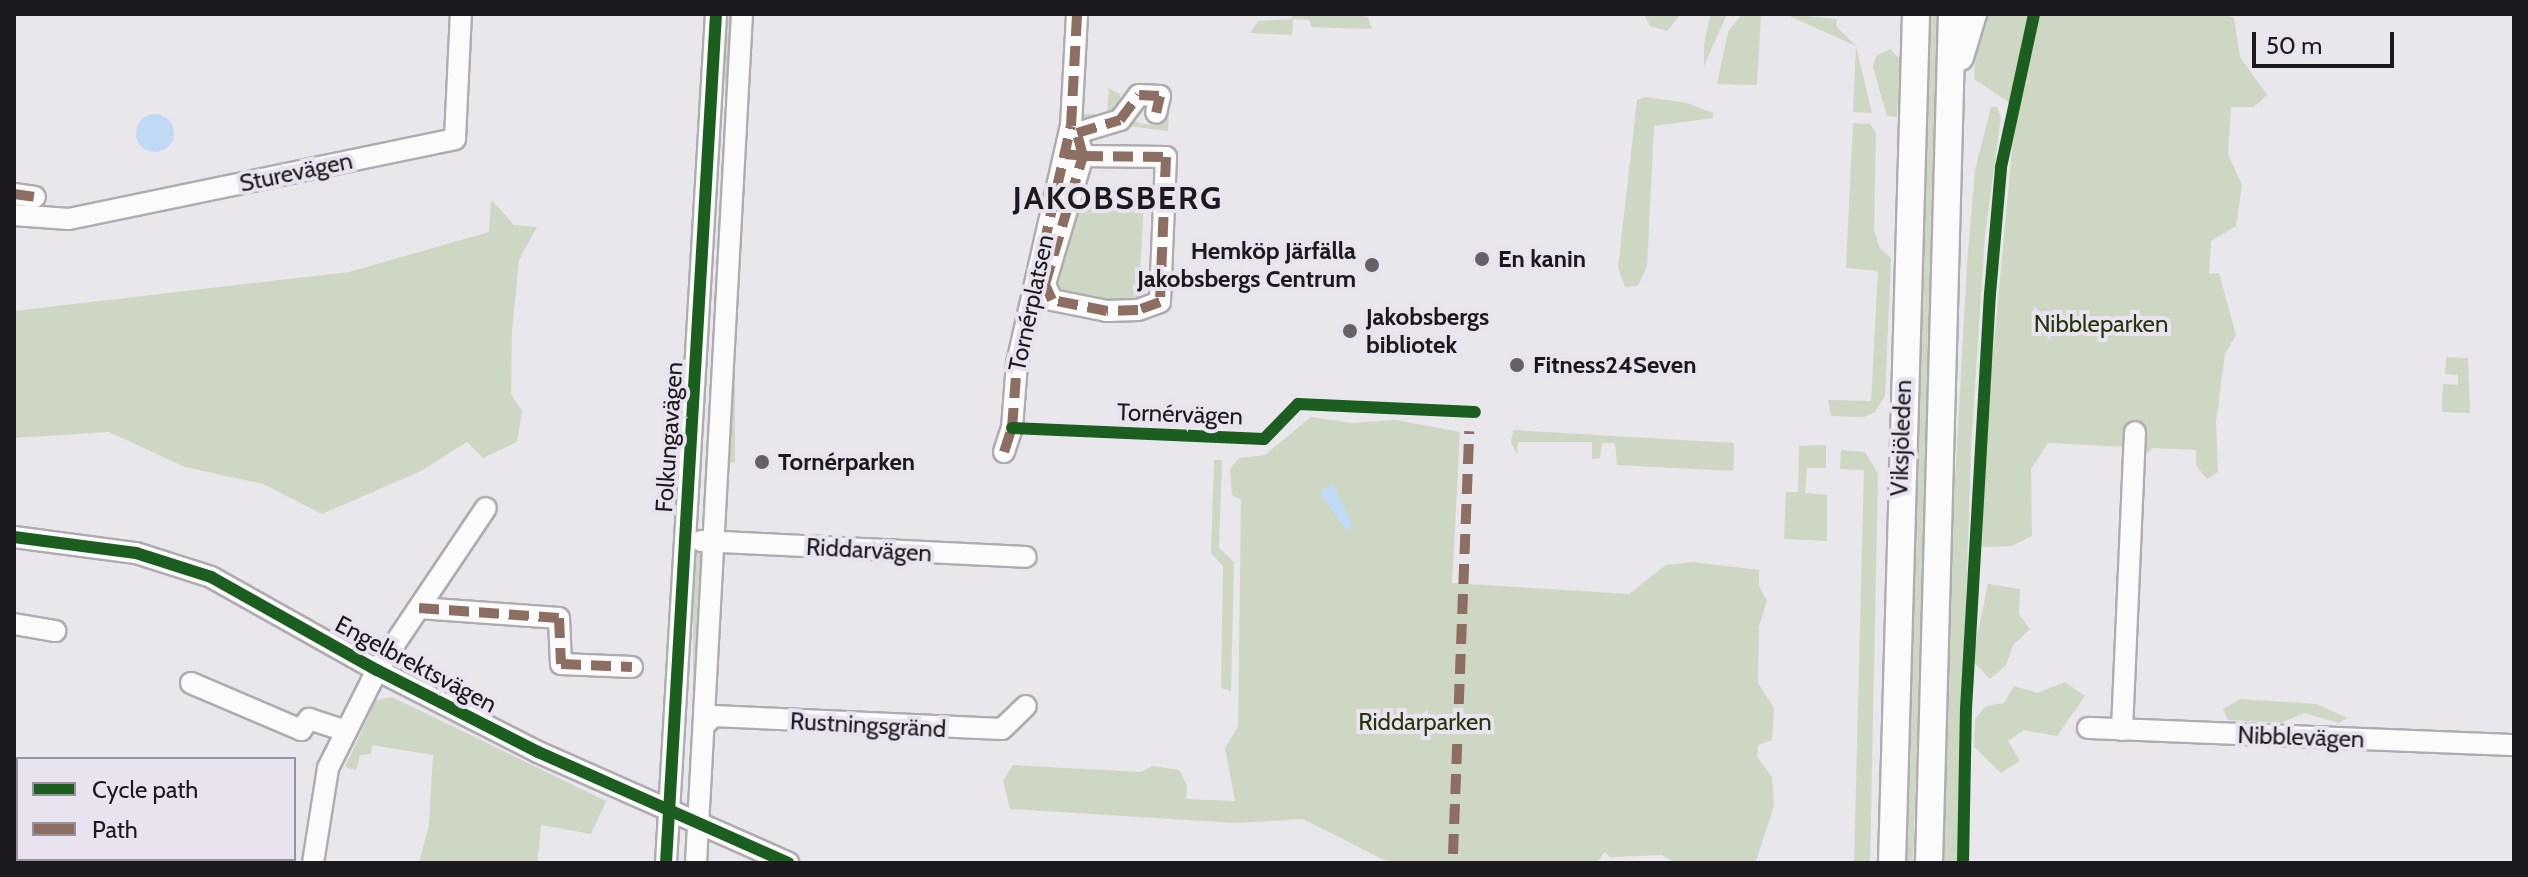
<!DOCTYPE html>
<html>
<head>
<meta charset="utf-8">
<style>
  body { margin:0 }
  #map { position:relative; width:2528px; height:877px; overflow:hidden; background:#e9e6ec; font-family:Cabin,sans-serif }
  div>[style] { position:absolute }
  .green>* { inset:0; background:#ced7c3; transform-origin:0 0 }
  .water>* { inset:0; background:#c0d9f4 }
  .round { border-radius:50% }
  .roads { filter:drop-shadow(2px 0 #afacb1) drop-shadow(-2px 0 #afacb1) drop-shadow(0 2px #afacb1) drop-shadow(0 -2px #afacb1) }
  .minor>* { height:20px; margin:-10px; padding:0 10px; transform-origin:10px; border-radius:10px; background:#fcfbfc }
  .secondary>* { height:26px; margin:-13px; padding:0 13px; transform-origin:13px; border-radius:13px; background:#fcfbfc }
  .quiet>* { height:10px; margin-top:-5px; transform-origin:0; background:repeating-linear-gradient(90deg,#8d6e63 0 20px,transparent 0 30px) }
  .cycleway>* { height:12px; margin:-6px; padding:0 6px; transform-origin:6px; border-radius:6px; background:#1b5e20 }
  .dots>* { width:22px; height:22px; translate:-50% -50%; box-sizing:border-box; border:4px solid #e9e3ef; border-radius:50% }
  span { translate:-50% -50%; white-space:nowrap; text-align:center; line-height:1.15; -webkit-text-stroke:8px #e9e3ef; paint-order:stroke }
  .street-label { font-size:24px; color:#1b191d }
  .poi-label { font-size:24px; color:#1b191d; font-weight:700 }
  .right { translate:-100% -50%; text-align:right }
  .left { translate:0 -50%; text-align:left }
  .park-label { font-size:24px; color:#26360c }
  .district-label { font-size:32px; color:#1b191d; font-weight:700; letter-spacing:2px }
  .frame { position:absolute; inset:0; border:16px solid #1b191d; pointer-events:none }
  .legend { position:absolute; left:16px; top:757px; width:280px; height:104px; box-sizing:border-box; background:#e9e3ef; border:2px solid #97929b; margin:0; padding:10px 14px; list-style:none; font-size:24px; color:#1b191d }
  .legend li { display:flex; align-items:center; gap:16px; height:40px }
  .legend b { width:40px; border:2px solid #97929b }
  .scale { position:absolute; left:2252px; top:32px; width:142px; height:36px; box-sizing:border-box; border:4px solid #1b191d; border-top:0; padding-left:10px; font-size:24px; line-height:28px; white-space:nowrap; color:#1b191d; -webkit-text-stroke:6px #e9e3ef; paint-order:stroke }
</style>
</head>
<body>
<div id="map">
  <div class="green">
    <i style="left:725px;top:14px;width:10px;height:449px"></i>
    <i style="clip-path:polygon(1277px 14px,1346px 14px,1368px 17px,1372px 29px,1311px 27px,1310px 20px,1293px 19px,1292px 35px,1250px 33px,1258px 21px,1292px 19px,1291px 14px)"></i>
    <i style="clip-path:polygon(1644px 14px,1681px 14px,1667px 31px,1650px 26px)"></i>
    <i style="clip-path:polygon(1711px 14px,1727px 14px,1704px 66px,1704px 43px)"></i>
    <i style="clip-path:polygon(1742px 14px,1761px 14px,1757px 85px,1717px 84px,1728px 32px)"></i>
    <i style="clip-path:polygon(1785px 14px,1837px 19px,1836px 26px,1856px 46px,1872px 113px,1853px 112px,1856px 46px)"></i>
    <i style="clip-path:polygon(1931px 14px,1942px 14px,1913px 863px,1905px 863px,1907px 672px)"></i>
    <i style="clip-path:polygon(1984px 14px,2224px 14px,2234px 18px,2240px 57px,2267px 95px,2254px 107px,2231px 107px,2228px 154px,2242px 185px,2236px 226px,2211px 241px,2209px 274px,2219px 273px,2236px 335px,2225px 354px,2216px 422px,2218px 472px,2207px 479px,2196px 465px,2196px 450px,2152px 448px,2148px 453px,2146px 448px,2048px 443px,2031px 469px,2032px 536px,2012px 546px,1982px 547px,1985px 440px,2016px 107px,1974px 79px,1977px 34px)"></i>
    <i style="clip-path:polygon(1890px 49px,1900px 59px,1897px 117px,1887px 116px,1873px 67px,1876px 56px)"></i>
    <i style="clip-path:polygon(1109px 88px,1120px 94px,1122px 112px,1138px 123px,1153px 125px,1169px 112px,1168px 131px,1080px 120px,1082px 114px,1107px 114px)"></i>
    <i style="clip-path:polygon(1645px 97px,1687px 103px,1713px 113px,1713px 118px,1654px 126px,1647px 266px,1638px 286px,1625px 287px,1618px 268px,1637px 100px)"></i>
    <i style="clip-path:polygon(1991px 107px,1997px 107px,2001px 117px,1985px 235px,1971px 447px,1958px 863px,1940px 863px,1944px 676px,1967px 264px,1975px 170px)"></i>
    <i style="clip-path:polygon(1853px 123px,1870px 124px,1876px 133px,1874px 230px,1879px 247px,1891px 258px,1885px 396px,1875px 412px,1864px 417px,1831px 416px,1828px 400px,1871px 401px,1878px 271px,1846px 268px)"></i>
    <i style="clip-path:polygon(1083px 195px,1084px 202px,1096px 203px,1144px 202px,1138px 305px,1073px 300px,1063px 291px,1056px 293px,1076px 197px)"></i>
    <i style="clip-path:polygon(491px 199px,514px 225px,537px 227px,519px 260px,512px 331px,511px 394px,522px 411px,517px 442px,483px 458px,467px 442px,421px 471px,322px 514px,263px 484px,185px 467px,109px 432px,14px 438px,14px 311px,349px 272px,489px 232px)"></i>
    <i style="clip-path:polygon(2446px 357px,2468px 358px,2470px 413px,2442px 412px,2443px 384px,2458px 385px,2458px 375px,2445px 374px)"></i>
    <i style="clip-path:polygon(1311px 417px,1351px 423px,1395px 420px,1460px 432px,1452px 583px,1629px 594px,1666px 565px,1693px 562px,1759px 570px,1759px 586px,1767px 601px,1759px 626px,1758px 683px,1774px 708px,1772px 740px,1758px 745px,1757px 757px,1772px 777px,1774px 806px,1756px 861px,1676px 863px,1662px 855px,1610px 857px,1605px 852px,1596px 863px,1390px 863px,1303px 819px,1235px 823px,1010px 809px,1003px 781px,1013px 765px,1141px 772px,1152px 766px,1179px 770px,1187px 785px,1186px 799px,1235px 801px,1225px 748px,1238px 727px,1241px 500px,1232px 495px,1230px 469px,1239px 458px,1265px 455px)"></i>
    <i style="clip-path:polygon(1513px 430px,1734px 443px,1733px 471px,1617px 465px,1615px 443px,1602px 443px,1600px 458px,1592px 459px,1592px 442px,1518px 442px,1517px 455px,1511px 442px)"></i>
    <i style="clip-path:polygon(1826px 445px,1826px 468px,1807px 468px,1805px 493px,1827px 495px,1827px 541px,1784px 539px,1786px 492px,1798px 492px,1799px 446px)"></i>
    <i style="clip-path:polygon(1841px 450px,1865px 452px,1878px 474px,1870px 863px,1854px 863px,1864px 470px,1840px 469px)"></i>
    <i style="clip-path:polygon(1214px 460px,1222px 460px,1219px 548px,1234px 562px,1231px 691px,1221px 688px,1223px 566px,1211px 553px)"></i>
    <i style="left:693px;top:553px;width:13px;height:251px"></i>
    <i style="clip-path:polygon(1988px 584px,2020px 589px,2019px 614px,2030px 629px,2013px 645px,2006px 665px,1990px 679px,1972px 660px)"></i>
    <i style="clip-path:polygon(2065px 682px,2085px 696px,2057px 736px,2024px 730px,2008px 741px,2020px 761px,2001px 773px,1974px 747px,1975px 719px,1986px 706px,2004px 703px,2014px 686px,2037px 693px)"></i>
    <i style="clip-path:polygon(392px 697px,606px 801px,591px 834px,541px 825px,537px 863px,419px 863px,429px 825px,433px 755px,372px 745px,371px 754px,360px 755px,356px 770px,345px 767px,376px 700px)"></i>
    <i style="clip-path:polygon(2240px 699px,2317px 704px,2347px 718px,2339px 723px,2304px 713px,2281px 723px,2228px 720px,2223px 709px)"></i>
  </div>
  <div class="water">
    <i class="round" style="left:136px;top:114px;width:38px;height:38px"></i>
    <i style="clip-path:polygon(1333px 484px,1352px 523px,1348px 532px,1319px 492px)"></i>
  </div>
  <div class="roads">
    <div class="minor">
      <i style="left:1065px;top:154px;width:18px;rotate:6deg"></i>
      <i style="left:1083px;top:156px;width:83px;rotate:0.7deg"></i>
      <i style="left:1166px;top:157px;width:145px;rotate:92.4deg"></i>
      <i style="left:1160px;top:302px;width:23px;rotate:160deg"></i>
      <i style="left:1138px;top:310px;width:31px;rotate:178deg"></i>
      <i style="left:1107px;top:311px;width:56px;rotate:-168.7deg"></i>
      <i style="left:1052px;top:300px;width:17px;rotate:-114deg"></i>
      <i style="left:1045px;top:284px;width:134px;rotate:-73.5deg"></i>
      <i style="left:1083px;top:156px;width:24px;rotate:-105deg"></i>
      <i style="left:1077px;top:133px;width:45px;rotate:-16.8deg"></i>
      <i style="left:1120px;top:120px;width:31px;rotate:-53deg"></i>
      <i style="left:1139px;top:95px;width:21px;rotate:3deg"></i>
      <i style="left:1160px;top:96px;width:17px;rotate:103deg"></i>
      <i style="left:14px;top:194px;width:21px;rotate:8deg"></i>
      <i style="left:14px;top:215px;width:55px;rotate:4.2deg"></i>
      <i style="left:69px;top:219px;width:394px;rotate:-11.7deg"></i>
      <i style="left:455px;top:139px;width:125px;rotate:-87.3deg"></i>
      <i style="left:1004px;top:452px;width:25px;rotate:-72deg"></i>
      <i style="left:1012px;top:428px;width:65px;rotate:-85.6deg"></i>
      <i style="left:1017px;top:363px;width:243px;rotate:-77.2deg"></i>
      <i style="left:1071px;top:126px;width:112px;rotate:-86.9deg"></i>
      <i style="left:14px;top:537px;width:123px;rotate:7.5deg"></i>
      <i style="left:136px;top:553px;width:79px;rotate:17.7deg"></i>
      <i style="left:211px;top:577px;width:190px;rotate:29.3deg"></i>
      <i style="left:377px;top:670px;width:181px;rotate:27deg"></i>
      <i style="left:538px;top:752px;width:274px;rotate:23.9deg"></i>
      <i style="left:701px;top:541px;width:325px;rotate:2.8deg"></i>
      <i style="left:419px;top:608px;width:140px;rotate:4.1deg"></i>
      <i style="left:559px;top:618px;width:46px;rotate:87.5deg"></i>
      <i style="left:561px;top:664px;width:71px;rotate:2.4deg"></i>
      <i style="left:14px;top:624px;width:42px;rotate:9.7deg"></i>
      <i style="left:191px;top:683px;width:120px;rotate:23.1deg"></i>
      <i style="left:301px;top:730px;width:14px;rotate:-54deg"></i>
      <i style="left:309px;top:719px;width:39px;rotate:18deg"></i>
      <i style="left:704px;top:726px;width:13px;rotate:-48deg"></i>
      <i style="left:713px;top:716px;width:289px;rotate:2.6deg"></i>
      <i style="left:1002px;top:729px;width:33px;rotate:-44deg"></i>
      <i style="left:2088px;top:728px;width:426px;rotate:2.3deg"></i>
      <i style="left:2122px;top:730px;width:298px;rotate:-87.5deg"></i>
      <i style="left:14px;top:851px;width:4px"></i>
      <i style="left:313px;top:863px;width:96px;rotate:-81deg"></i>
      <i style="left:328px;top:768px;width:110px;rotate:-63.4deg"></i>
      <i style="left:377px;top:670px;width:195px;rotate:-56.1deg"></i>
      <i style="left:666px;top:863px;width:850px;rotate:-86.63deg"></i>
      <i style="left:696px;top:863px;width:850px;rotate:-86.9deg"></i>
    </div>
    <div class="secondary">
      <i style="left:1960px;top:57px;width:45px;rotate:-73.2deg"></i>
      <i style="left:1892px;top:863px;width:849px;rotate:-88.38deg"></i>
      <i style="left:1929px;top:863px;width:849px;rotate:-88.45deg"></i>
    </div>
  </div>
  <div class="quiet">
    <i style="left:1065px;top:154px;width:18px;rotate:6deg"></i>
    <i style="left:1083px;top:156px;width:83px;rotate:0.7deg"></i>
    <i style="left:1166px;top:157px;width:145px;rotate:92.4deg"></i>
    <i style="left:1160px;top:302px;width:23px;rotate:160deg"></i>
    <i style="left:1138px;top:310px;width:31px;rotate:178deg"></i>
    <i style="left:1107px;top:311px;width:56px;rotate:-168.7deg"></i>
    <i style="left:1052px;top:300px;width:17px;rotate:-114deg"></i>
    <i style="left:1045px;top:284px;width:134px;rotate:-73.5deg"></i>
    <i style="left:1083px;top:156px;width:24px;rotate:-105deg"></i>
    <i style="left:1077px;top:133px;width:45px;rotate:-16.8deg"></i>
    <i style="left:1120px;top:120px;width:31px;rotate:-53deg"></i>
    <i style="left:1139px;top:95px;width:21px;rotate:3deg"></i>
    <i style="left:1160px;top:96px;width:17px;rotate:103deg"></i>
    <i style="left:14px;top:194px;width:21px;rotate:8deg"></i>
    <i style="left:1004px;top:452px;width:25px;rotate:-72deg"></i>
    <i style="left:1012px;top:428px;width:65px;rotate:-85.6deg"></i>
    <i style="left:1017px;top:363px;width:243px;rotate:-77.2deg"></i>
    <i style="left:1071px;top:126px;width:112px;rotate:-86.9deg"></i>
    <i style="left:419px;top:608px;width:140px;rotate:4.1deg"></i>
    <i style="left:559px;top:618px;width:46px;rotate:87.5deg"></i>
    <i style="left:561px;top:664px;width:71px;rotate:2.4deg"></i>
    <i style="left:1453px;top:854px;width:423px;rotate:-87.8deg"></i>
  </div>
  <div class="cycleway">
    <i style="left:1012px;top:428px;width:252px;rotate:2.5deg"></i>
    <i style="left:1264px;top:439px;width:49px;rotate:-45.8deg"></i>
    <i style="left:1298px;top:404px;width:177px;rotate:2.6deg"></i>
    <i style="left:14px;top:537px;width:123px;rotate:7.5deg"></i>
    <i style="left:136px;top:553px;width:79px;rotate:17.7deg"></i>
    <i style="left:211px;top:577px;width:190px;rotate:29.3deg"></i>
    <i style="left:377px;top:670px;width:181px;rotate:27deg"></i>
    <i style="left:538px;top:752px;width:274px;rotate:23.9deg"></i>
    <i style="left:666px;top:863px;width:850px;rotate:-86.63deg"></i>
    <i style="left:1963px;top:863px;width:154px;rotate:-88.9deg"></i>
    <i style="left:1966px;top:709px;width:416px;rotate:-86.7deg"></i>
    <i style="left:1990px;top:294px;width:127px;rotate:-85deg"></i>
    <i style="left:2001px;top:167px;width:157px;rotate:-77.8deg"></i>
  </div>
  <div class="dots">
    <i style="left:1482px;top:259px;background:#636165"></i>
    <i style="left:1372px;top:265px;background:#636165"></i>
    <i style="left:1350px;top:331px;background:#636165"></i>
    <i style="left:1517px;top:365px;background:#636165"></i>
    <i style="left:762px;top:462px;background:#636165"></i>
  </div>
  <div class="street-label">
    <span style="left:296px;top:172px;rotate:-12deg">Sturevägen</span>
    <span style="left:1031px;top:303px;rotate:-78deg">Tornérplatsen</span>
    <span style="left:1180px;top:414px;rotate:2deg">Tornérvägen</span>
    <span style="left:669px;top:437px;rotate:-86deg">Folkungavägen</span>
    <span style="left:1901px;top:438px;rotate:-88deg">Viksjöleden</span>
    <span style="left:869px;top:550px;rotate:3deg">Riddarvägen</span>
    <span style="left:416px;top:664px;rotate:28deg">Engelbrektsvägen</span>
    <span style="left:868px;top:725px;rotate:3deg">Rustningsgränd</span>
    <span style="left:2301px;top:737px;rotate:2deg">Nibblevägen</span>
  </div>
  <div class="poi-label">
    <span class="right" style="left:1356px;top:265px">Hemköp Järfälla<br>Jakobsbergs Centrum</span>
    <span class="left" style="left:1498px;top:259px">En kanin</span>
    <span class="left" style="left:1366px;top:331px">Jakobsbergs<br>bibliotek</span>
    <span class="left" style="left:1533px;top:365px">Fitness24Seven</span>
    <span class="left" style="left:778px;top:462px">Tornérparken</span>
  </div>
  <div class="park-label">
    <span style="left:2101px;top:324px">Nibbleparken</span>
    <span style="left:1425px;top:722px">Riddarparken</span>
  </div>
  <div class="district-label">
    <span style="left:1118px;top:198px">JAKOBSBERG</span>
  </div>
  <div class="frame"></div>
  <ul class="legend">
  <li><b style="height:10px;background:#1b5e20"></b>Cycle path</li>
  <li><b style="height:10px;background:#8d6e63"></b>Path</li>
  </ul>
  <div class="scale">50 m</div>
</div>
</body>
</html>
